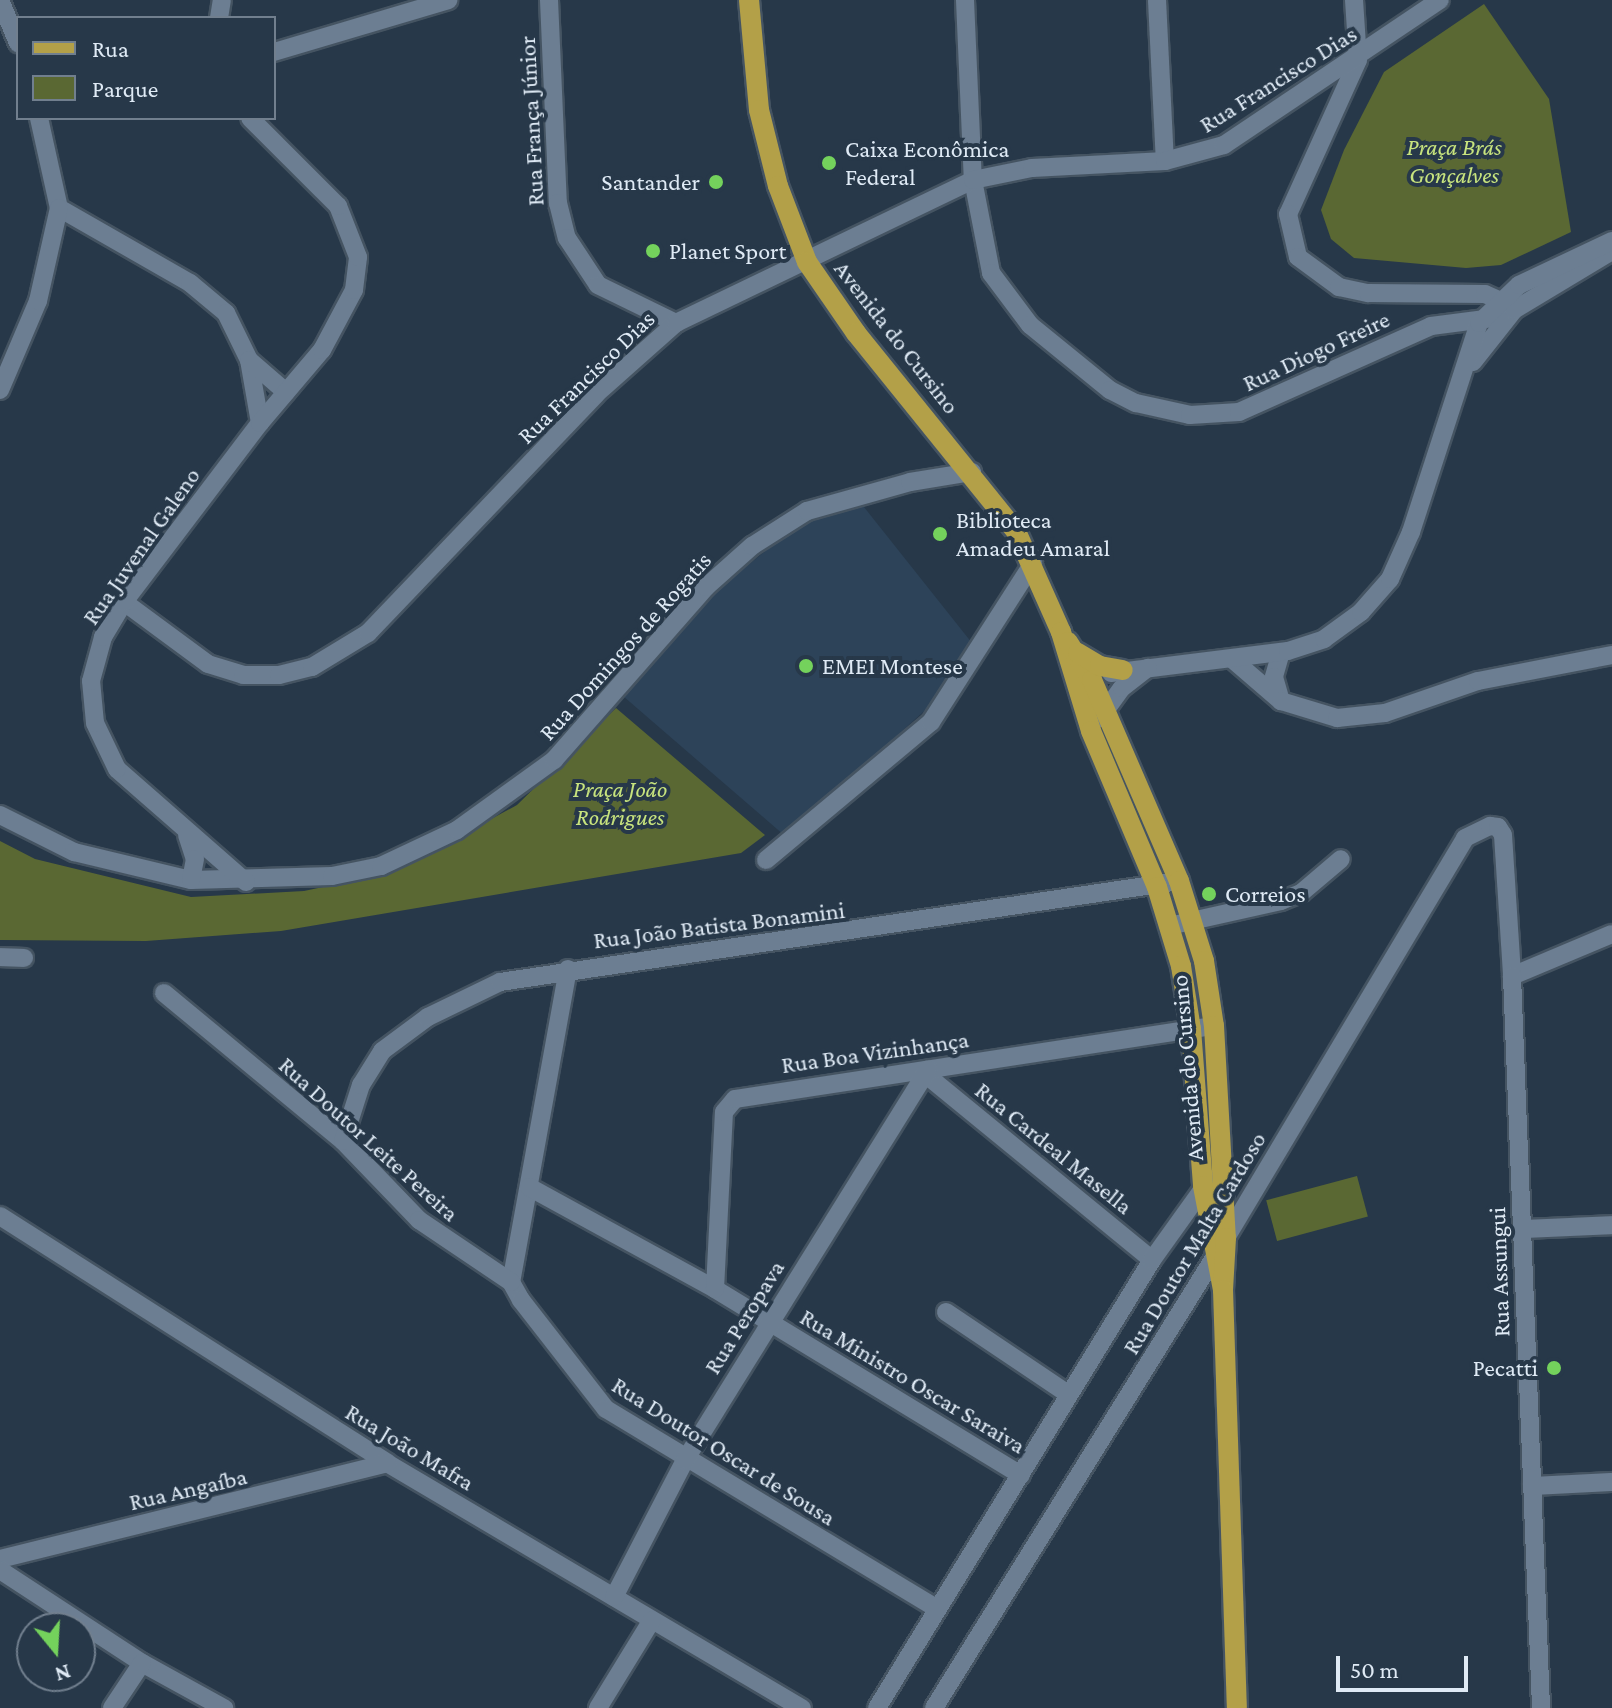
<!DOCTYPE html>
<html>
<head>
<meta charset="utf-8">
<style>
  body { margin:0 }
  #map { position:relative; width:1612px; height:1708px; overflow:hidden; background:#273849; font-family:"Crimson Pro",serif }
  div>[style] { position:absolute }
  .built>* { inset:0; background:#2d4359 }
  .green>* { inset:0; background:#5a6833; transform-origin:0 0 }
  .roads { filter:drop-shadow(2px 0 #455462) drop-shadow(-2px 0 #455462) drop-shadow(0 2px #455462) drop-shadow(0 -2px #455462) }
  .minor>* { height:18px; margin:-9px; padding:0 9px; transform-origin:9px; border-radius:9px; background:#6c7e92 }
  .major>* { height:20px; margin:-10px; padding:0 10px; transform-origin:10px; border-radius:10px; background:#b3a048 }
  .dots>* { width:22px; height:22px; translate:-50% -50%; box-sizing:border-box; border:4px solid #273849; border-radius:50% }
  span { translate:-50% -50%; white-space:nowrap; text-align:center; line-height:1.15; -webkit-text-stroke:8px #273849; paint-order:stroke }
  .street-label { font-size:24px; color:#dfeaf5 }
  .park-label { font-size:24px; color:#c8e47e; font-style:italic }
  .poi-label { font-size:24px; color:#dfeaf5 }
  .left { translate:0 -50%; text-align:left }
  .right { translate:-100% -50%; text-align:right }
  .legend { position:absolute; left:16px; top:16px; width:260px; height:104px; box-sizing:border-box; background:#273849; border:2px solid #717f8e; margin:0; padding:10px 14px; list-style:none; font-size:24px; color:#dfeaf5 }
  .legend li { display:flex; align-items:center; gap:16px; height:40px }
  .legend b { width:40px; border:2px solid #717f8e }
  .north { position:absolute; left:16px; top:1612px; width:80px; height:80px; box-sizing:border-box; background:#273849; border:2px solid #717f8e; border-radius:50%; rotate:162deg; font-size:22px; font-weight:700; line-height:32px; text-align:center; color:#dfeaf5 }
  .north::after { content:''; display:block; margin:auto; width:28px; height:36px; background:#74d25c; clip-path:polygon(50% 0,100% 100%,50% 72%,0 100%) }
  .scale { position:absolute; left:1336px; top:1656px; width:132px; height:36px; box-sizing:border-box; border:4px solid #dfeaf5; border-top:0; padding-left:10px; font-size:24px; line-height:28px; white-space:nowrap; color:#dfeaf5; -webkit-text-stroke:6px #273849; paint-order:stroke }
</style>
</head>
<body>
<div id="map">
  <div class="built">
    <i style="clip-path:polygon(860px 502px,972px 643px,950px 688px,785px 836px,623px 696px,713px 594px,792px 529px)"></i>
  </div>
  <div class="green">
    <i style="clip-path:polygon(1484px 4px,1549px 99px,1571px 232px,1501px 265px,1466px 268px,1354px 258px,1331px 239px,1321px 210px,1344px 150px,1384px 72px)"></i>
    <i style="clip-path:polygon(616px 708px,765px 835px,741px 853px,281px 931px,146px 941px,0 940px,0 841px,35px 859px,191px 897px,304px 891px,394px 872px,517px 805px)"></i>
    <i style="left:1357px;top:1176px;width:42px;height:94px;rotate:75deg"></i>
  </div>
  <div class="roads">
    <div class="minor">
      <i style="left:0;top:0;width:47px;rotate:67.3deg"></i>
      <i style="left:549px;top:0;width:203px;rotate:87.5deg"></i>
      <i style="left:558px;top:203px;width:36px;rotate:76deg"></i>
      <i style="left:567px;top:238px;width:56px;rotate:56.6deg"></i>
      <i style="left:598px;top:285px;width:87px;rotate:26deg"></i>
      <i style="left:965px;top:0;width:180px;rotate:87.5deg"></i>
      <i style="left:973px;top:180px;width:95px;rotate:79deg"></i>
      <i style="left:991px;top:273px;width:65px;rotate:53.1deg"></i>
      <i style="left:1030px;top:325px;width:103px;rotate:39.1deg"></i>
      <i style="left:1110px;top:390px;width:29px;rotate:27deg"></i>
      <i style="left:1136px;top:403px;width:55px;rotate:12.5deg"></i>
      <i style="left:1190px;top:415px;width:49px;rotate:-3.5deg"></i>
      <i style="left:1239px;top:412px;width:210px;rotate:-24.1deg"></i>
      <i style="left:1431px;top:326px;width:78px;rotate:-7.4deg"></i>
      <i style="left:1157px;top:0;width:161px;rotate:87.2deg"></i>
      <i style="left:1354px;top:0;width:60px;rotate:86.2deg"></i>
      <i style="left:1358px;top:60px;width:169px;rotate:114.4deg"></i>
      <i style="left:1288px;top:214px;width:44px;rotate:76.9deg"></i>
      <i style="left:1298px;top:257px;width:51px;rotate:36.2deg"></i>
      <i style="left:1339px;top:287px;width:30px;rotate:12deg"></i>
      <i style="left:1368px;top:293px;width:117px;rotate:0.5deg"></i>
      <i style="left:1485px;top:294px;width:24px;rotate:24deg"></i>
      <i style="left:219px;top:18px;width:18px;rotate:-81deg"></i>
      <i style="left:274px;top:52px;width:182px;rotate:-16.6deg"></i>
      <i style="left:39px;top:118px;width:92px;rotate:77.5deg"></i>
      <i style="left:59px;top:208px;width:151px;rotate:29.8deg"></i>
      <i style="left:190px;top:283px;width:47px;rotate:39.8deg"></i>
      <i style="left:226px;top:313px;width:52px;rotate:63.9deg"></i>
      <i style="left:249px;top:360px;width:64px;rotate:80.1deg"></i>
      <i style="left:249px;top:360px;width:49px;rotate:40.9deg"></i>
      <i style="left:1473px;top:362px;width:66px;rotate:-51.7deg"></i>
      <i style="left:1514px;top:310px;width:112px;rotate:-31.1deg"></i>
      <i style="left:0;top:390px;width:97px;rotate:-66.9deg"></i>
      <i style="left:38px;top:301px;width:95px;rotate:-77.3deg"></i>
      <i style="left:124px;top:602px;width:104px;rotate:36.4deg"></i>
      <i style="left:208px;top:664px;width:37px;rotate:17deg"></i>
      <i style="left:243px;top:675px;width:36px"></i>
      <i style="left:279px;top:675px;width:34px;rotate:-14deg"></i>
      <i style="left:312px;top:667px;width:66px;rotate:-31.3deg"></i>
      <i style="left:368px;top:633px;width:330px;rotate:-46.3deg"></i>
      <i style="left:596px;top:394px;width:107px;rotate:-41.6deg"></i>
      <i style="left:676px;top:323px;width:330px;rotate:-25.7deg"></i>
      <i style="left:973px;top:180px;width:60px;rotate:-11.5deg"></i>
      <i style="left:1032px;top:168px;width:133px;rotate:-3deg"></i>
      <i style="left:1165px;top:161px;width:61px;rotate:-15.2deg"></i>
      <i style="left:1224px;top:145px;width:260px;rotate:-33.9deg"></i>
      <i style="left:1281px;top:652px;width:26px;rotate:106deg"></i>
      <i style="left:1274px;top:677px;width:25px;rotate:74deg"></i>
      <i style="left:1232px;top:659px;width:65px;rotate:40.6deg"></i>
      <i style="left:1281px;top:701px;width:59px;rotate:16.9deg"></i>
      <i style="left:1337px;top:718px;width:48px;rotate:-5.9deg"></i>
      <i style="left:1385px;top:713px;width:98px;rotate:-19deg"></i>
      <i style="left:1478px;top:681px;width:136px;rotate:-11deg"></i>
      <i style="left:1111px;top:673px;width:178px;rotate:-7.1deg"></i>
      <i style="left:1288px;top:651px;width:38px;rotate:-18deg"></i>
      <i style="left:1324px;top:639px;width:46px;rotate:-36.1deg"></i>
      <i style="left:1361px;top:612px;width:44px;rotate:-48.7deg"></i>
      <i style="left:1390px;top:579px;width:51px;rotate:-65.9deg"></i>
      <i style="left:1411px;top:532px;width:220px;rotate:-72deg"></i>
      <i style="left:1479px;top:323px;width:55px;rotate:-43.5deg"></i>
      <i style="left:1519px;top:285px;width:103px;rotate:-25.3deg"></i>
      <i style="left:1100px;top:718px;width:37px;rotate:-54deg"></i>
      <i style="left:1122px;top:688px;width:33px;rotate:-38deg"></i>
      <i style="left:0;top:815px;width:83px;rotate:26.6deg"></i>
      <i style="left:74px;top:852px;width:120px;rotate:13.5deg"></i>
      <i style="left:191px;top:880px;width:141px;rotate:-1.6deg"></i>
      <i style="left:332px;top:876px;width:50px;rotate:-11.5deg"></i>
      <i style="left:381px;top:866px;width:84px;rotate:-25.3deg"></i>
      <i style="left:457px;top:830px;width:120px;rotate:-35.8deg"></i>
      <i style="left:554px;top:760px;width:230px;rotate:-48.7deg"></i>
      <i style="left:706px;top:587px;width:62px;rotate:-41.7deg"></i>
      <i style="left:752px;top:546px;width:65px;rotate:-32.5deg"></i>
      <i style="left:807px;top:511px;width:107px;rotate:-15.7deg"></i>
      <i style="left:910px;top:482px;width:63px;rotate:-9.2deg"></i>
      <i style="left:187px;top:835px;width:25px;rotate:72deg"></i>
      <i style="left:195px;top:859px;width:21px;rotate:101deg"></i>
      <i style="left:766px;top:860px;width:215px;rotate:-39.9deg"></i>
      <i style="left:931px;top:722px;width:189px;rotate:-57.3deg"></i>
      <i style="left:246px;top:882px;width:171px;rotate:-138.8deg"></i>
      <i style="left:117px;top:769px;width:51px;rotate:-115.6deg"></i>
      <i style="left:95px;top:723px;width:42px;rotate:-95.4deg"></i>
      <i style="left:91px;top:681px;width:46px;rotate:-74.7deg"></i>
      <i style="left:103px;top:637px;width:41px;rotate:-59deg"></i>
      <i style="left:124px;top:602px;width:225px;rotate:-52.8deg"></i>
      <i style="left:260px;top:423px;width:96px;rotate:-49.7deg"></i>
      <i style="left:322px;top:350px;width:68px;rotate:-61.9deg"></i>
      <i style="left:354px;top:290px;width:33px;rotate:-83deg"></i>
      <i style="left:358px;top:257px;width:55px;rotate:-111.4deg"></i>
      <i style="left:338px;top:206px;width:124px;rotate:-135deg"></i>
      <i style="left:1169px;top:926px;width:115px;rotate:-12.6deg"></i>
      <i style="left:1281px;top:901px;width:22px;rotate:-22deg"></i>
      <i style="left:1301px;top:893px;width:52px;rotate:-40.4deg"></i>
      <i style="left:0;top:957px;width:24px;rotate:2deg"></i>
      <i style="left:568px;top:969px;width:318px;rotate:100.3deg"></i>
      <i style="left:511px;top:1282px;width:21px;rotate:61deg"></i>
      <i style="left:521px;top:1300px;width:138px;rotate:52.1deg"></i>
      <i style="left:606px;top:1409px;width:387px;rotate:31.1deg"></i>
      <i style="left:1512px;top:976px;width:108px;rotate:-22.8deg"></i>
      <i style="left:164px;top:993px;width:232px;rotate:39.6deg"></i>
      <i style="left:343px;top:1141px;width:110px;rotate:46.1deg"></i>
      <i style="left:419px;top:1220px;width:111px;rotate:34deg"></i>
      <i style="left:925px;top:1074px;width:293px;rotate:39.3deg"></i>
      <i style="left:343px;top:1141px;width:59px;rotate:-72.2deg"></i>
      <i style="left:361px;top:1085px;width:40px;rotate:-58deg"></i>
      <i style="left:382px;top:1051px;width:57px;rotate:-36.5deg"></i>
      <i style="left:428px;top:1017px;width:80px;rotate:-25.9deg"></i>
      <i style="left:500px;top:982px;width:686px;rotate:-8.46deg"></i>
      <i style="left:529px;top:1187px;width:212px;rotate:28.7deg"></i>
      <i style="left:715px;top:1289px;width:358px;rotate:31.3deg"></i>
      <i style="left:0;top:1216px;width:459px;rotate:32.5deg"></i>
      <i style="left:387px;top:1463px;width:482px;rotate:30.6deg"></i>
      <i style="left:1522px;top:1229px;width:90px;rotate:-2.5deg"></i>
      <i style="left:715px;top:1289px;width:177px;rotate:-87.1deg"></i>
      <i style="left:724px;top:1112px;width:17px;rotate:-50deg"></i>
      <i style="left:735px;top:1099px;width:485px;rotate:-8.7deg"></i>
      <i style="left:946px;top:1312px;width:147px;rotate:33.9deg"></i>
      <i style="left:1532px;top:1486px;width:80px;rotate:-2.9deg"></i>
      <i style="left:0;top:1559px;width:399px;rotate:-13.9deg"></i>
      <i style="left:0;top:1570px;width:170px;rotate:33.2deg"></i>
      <i style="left:142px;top:1663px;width:94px;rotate:28.8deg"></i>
      <i style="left:614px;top:1597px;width:154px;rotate:-62.6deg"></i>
      <i style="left:685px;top:1460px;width:460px;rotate:-58.1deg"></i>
      <i style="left:112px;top:1708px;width:54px;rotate:-56.3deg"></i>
      <i style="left:598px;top:1708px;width:103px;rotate:-58.5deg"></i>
      <i style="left:877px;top:1708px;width:526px;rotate:-58.46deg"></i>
      <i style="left:1152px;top:1260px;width:100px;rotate:-54.4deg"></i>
      <i style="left:934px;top:1708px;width:530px;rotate:-58.11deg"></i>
      <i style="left:1214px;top:1258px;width:489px;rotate:-59.1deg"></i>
      <i style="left:1465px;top:838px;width:28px;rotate:-26deg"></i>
      <i style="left:1490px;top:826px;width:8px;rotate:7deg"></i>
      <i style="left:1498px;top:827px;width:9px;rotate:58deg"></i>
      <i style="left:1503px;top:835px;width:141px;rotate:86.3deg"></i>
      <i style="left:1512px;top:976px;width:733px;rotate:87.73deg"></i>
    </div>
    <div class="major">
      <i style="left:749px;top:0;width:110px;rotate:84.8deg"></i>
      <i style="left:759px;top:110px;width:78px;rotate:76deg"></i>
      <i style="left:778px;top:186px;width:81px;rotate:69.1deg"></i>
      <i style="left:807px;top:262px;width:86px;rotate:55.4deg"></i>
      <i style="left:856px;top:333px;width:255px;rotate:51.1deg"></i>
      <i style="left:1016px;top:531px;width:111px;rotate:66deg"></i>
      <i style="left:1061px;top:632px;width:103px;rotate:73.1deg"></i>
      <i style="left:1091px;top:731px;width:169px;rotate:67.1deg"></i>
      <i style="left:1157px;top:887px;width:83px;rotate:73.1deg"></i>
      <i style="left:1181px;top:966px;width:64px;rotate:81deg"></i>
      <i style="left:1191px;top:1029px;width:157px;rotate:85.6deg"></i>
      <i style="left:1203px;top:1186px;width:106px;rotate:79.1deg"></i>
      <i style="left:1068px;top:642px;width:45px;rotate:57.7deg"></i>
      <i style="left:1092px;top:680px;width:219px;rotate:66.6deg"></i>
      <i style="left:1179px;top:881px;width:84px;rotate:72.6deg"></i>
      <i style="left:1204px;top:961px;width:66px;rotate:81.3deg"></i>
      <i style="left:1214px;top:1026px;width:212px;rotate:86.8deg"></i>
      <i style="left:1226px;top:1238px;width:52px;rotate:93.3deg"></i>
      <i style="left:1223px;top:1290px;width:418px;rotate:88.1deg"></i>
      <i style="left:1078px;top:653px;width:26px;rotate:31deg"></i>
      <i style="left:1100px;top:666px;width:23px;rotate:10deg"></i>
    </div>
  </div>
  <div class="dots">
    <i style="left:829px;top:163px;background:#74d25c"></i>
    <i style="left:716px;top:182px;background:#74d25c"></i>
    <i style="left:653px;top:251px;background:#74d25c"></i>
    <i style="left:940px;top:534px;background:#74d25c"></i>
    <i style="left:806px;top:666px;background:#74d25c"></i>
    <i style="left:1209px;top:894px;background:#74d25c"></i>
    <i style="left:1554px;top:1368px;background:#74d25c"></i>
  </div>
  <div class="street-label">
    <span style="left:1278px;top:79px;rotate:-32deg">Rua Francisco Dias</span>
    <span style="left:531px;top:121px;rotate:-93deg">Rua França Júnior</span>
    <span style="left:897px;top:337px;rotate:52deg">Avenida do Cursino</span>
    <span style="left:1316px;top:351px;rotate:-25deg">Rua Diogo Freire</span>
    <span style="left:586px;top:377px;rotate:-44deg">Rua Francisco Dias</span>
    <span style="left:141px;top:546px;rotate:-55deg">Rua Juvenal Galeno</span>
    <span style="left:625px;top:646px;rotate:-48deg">Rua Domingos de Rogatis</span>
    <span style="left:719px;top:925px;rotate:-7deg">Rua João Batista Bonamini</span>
    <span style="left:875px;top:1052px;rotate:-8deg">Rua Boa Vizinhança</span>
    <span style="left:1187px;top:1068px;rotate:-95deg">Avenida do Cursino</span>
    <span style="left:369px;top:1139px;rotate:42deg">Rua Doutor Leite Pereira</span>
    <span style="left:1054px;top:1148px;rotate:39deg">Rua Cardeal Masella</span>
    <span style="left:1194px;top:1243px;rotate:-59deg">Rua Doutor Malta Cardoso</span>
    <span style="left:1499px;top:1272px;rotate:-92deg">Rua Assungui</span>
    <span style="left:744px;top:1317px;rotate:-58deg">Rua Peropava</span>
    <span style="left:913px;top:1381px;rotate:31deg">Rua Ministro Oscar Saraiva</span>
    <span style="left:410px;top:1447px;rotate:31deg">Rua João Mafra</span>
    <span style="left:724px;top:1451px;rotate:32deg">Rua Doutor Oscar de Sousa</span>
    <span style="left:188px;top:1489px;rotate:-13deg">Rua Angaíba</span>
  </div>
  <div class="park-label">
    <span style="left:1454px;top:161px">Praça Brás<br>Gonçalves</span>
    <span style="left:620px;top:803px">Praça João<br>Rodrigues</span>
  </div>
  <div class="poi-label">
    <span class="left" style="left:845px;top:163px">Caixa Econômica<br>Federal</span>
    <span class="right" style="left:700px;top:182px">Santander</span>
    <span class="left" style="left:669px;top:251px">Planet Sport</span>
    <span class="left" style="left:956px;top:534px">Biblioteca<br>Amadeu Amaral</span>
    <span class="left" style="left:822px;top:666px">EMEI Montese</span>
    <span class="left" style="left:1225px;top:894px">Correios</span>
    <span class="right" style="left:1538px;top:1368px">Pecatti</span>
  </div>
  <ul class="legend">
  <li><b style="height:10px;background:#b3a048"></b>Rua</li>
  <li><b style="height:22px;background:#5a6833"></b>Parque</li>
  </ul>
  <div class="north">N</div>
  <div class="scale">50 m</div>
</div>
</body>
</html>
